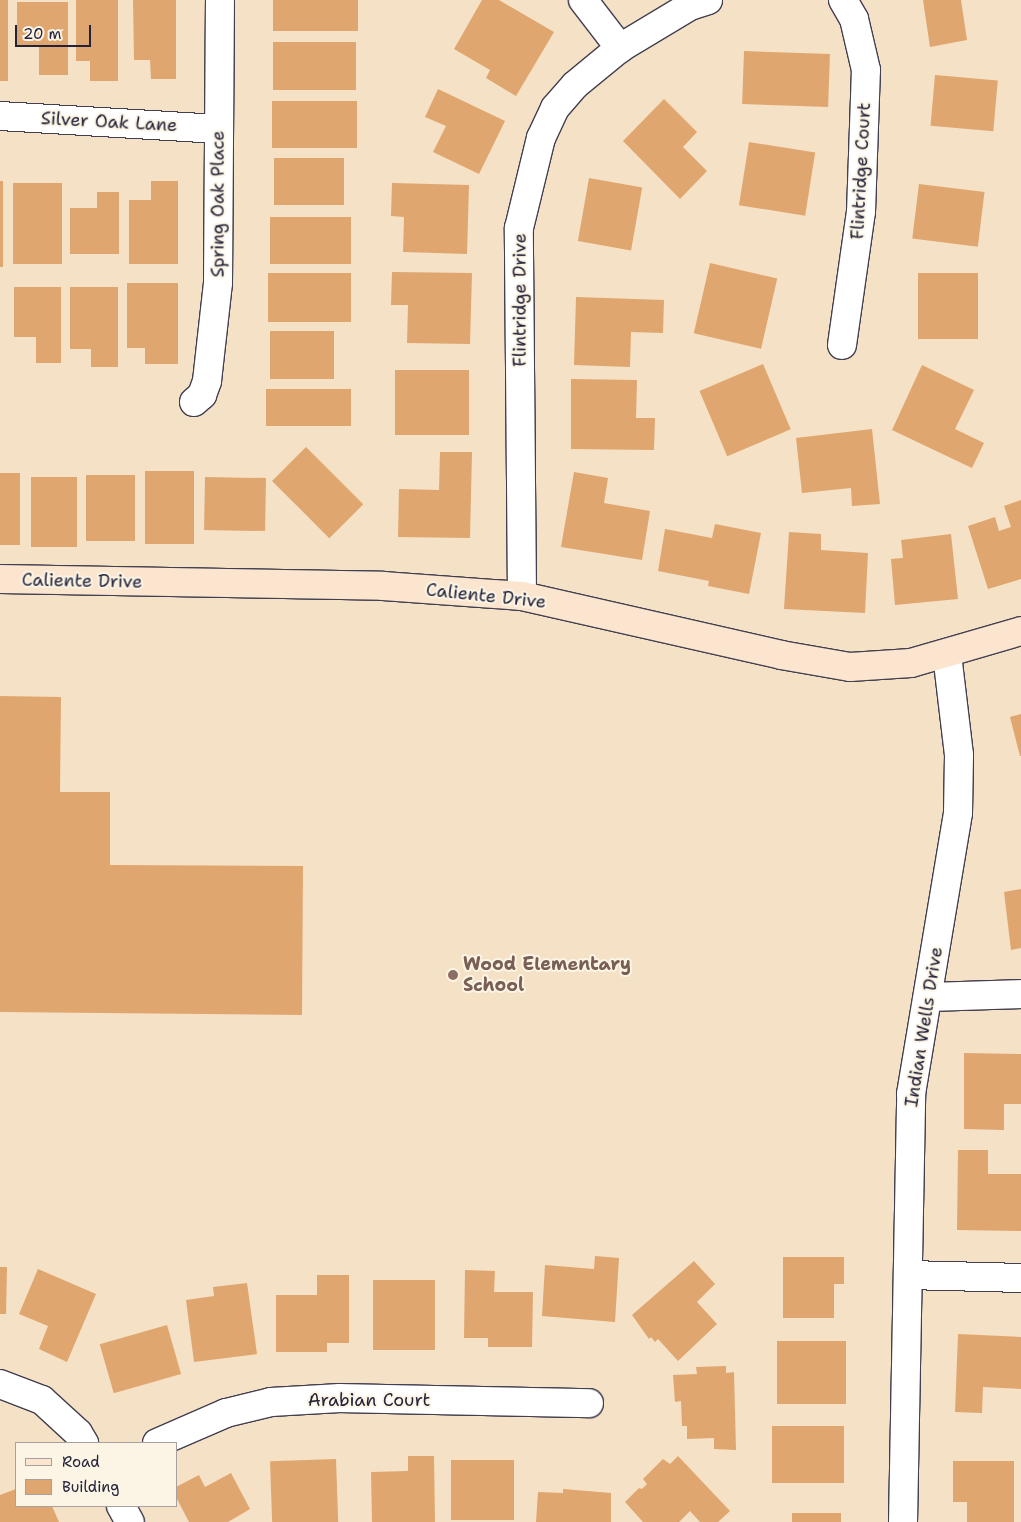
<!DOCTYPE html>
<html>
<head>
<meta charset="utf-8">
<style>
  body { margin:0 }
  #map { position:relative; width:1021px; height:1522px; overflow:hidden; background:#f5e1c5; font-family:"Shantell Sans",sans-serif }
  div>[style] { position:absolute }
  .building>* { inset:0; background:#e0a66f; transform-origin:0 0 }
  .roads { filter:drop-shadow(1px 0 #423f50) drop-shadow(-1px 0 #423f50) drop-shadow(0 1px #423f50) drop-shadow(0 -1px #423f50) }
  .street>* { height:28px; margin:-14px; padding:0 14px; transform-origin:14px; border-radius:14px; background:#fff }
  .secondary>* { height:28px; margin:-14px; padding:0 14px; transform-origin:14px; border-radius:14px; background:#fbe5cf }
  .dots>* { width:14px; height:14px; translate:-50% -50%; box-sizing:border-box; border:2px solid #fcf5e5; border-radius:50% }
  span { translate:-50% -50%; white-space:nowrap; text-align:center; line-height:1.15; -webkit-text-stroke:4px #fcf5e5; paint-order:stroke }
  .street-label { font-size:18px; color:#22223b }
  .education-label { font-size:18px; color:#785e54; font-weight:700 }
  .left { translate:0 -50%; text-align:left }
  .legend { position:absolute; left:15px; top:1442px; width:162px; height:65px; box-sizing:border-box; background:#fcf5e5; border:1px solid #a5a1a1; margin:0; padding:6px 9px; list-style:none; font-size:15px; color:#22223b }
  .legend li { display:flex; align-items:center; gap:10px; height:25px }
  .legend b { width:25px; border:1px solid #a5a1a1 }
  .scale { position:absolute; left:15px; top:25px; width:76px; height:22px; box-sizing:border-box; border:2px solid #22223b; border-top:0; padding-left:6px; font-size:15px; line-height:18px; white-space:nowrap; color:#22223b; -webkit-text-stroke:4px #fcf5e5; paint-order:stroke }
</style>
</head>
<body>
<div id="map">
  <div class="building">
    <i style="left:0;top:0;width:8px;height:81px"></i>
    <i style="clip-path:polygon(76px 0,118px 0,118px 81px,90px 81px,90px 61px,76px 61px)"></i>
    <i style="clip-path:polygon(133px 0,176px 0,176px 79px,151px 79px,150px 60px,134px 60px)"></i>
    <i style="left:358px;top:0;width:31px;height:85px;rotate:90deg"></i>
    <i style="clip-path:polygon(482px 0,499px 0,554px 32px,516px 96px,486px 78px,490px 70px,454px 49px)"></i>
    <i style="clip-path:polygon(923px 0,961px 0,967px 40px,930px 47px)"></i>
    <i style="clip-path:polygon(17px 2px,68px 2px,68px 75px,39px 75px,39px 45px,17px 45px)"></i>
    <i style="left:273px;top:42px;width:83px;height:48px"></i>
    <i style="left:744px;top:51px;width:86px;height:53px;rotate:2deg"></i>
    <i style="left:935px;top:75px;width:63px;height:51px;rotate:5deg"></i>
    <i style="clip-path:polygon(438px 89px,505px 121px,479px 174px,433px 152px,446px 126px,425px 117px)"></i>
    <i style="clip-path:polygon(664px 99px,697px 132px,683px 147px,707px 171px,680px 199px,623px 141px)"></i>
    <i style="left:272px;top:101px;width:85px;height:47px"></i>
    <i style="left:749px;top:142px;width:67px;height:64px;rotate:9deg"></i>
    <i style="left:274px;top:158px;width:70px;height:47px"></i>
    <i style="left:589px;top:178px;width:54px;height:64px;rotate:10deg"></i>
    <i style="left:0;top:181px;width:3px;height:86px"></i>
    <i style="clip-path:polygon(151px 181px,178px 181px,178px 264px,129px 264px,129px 200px,151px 200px)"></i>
    <i style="left:13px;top:183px;width:49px;height:81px"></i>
    <i style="clip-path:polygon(392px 183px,469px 185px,467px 254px,403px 252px,404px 217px,391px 216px)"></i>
    <i style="left:919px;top:184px;width:66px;height:55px;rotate:7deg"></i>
    <i style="clip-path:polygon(97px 192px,119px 192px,119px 254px,70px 254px,70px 208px,97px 208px)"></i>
    <i style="left:270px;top:217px;width:81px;height:47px"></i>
    <i style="left:710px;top:263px;width:69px;height:72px;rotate:13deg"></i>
    <i style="clip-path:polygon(392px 272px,472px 273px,470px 344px,407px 343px,408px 305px,391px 305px)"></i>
    <i style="left:268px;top:273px;width:83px;height:49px"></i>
    <i style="left:918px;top:273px;width:60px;height:66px"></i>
    <i style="clip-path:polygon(127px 283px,178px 283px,178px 364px,145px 364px,145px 348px,127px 348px)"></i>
    <i style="clip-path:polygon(14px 287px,61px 287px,61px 363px,36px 363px,36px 337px,14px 337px)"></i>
    <i style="clip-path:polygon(70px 287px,118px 287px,118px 367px,91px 367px,91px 349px,70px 349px)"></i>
    <i style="clip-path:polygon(576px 297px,664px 300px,663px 333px,631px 332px,630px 367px,574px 365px)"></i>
    <i style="left:270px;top:331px;width:64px;height:48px"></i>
    <i style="left:763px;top:364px;width:71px;height:69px;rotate:67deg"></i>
    <i style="clip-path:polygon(922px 365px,974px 390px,955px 429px,984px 443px,972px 468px,892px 430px)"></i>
    <i style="left:395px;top:370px;width:74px;height:65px"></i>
    <i style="clip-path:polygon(571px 379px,637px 380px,636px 418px,655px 418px,654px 450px,571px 449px)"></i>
    <i style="left:266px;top:389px;width:85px;height:37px"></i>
    <i style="clip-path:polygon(872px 429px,880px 504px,852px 506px,851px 488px,802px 493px,796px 438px)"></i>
    <i style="left:306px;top:447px;width:81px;height:48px;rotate:45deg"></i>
    <i style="clip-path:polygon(440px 452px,472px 452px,470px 538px,398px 537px,399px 489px,439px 490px)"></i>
    <i style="left:145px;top:471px;width:49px;height:73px"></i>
    <i style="clip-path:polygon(574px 472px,608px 478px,604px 503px,650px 511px,642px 560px,561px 547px)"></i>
    <i style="left:0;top:473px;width:20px;height:72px"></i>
    <i style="left:86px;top:475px;width:49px;height:66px"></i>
    <i style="left:31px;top:477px;width:46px;height:70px"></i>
    <i style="left:205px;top:477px;width:61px;height:53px;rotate:1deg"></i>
    <i style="clip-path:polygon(1021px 500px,1021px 579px,988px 589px,968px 526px,995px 517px,999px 531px,1011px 527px,1004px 506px)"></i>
    <i style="clip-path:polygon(715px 524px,761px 533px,749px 594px,708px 586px,709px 581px,658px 571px,665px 529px,712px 538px)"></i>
    <i style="clip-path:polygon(789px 532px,821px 534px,821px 550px,868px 553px,865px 613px,784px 609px)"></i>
    <i style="clip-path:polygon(951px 534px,958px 599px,895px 605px,891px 559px,903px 558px,901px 540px)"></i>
    <i style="clip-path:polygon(0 696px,61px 697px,60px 792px,110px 792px,110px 865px,303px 866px,302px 1015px,0 1012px)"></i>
    <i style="clip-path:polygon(1021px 714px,1021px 756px,1020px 756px,1010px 717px)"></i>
    <i style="clip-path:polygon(1021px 889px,1021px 948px,1011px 950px,1004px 892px)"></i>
    <i style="clip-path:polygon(964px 1053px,1021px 1054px,1021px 1104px,1004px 1104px,1004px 1130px,964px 1129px)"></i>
    <i style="clip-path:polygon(958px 1150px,988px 1150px,988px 1174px,1021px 1174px,1021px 1231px,957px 1230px)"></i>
    <i style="clip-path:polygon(595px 1256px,619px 1258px,615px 1322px,542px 1316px,545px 1265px,594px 1269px)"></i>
    <i style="clip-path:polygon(783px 1257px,844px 1257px,844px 1284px,834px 1284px,834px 1318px,783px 1318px)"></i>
    <i style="clip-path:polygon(694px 1261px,715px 1284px,697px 1302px,717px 1324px,678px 1361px,658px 1339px,655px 1342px,651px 1337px,649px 1339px,632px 1315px)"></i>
    <i style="clip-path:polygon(0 1267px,7px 1267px,6px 1314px,0 1314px)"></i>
    <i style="clip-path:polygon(38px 1269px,96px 1294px,67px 1362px,39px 1349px,48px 1326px,19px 1314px)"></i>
    <i style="clip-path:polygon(465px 1270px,495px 1271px,494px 1292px,533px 1292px,532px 1347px,488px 1347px,488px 1338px,464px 1338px)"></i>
    <i style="clip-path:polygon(317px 1275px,349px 1275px,349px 1343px,327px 1343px,327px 1352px,276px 1352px,276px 1295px,317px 1295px)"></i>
    <i style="left:373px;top:1280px;width:62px;height:70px"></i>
    <i style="clip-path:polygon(247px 1283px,257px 1354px,194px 1362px,186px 1300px,214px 1296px,213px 1287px)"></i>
    <i style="left:167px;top:1325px;width:51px;height:70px;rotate:74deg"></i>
    <i style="clip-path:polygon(958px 1334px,1021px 1337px,1021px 1389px,983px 1387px,982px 1413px,955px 1412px)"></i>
    <i style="left:777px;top:1341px;width:69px;height:63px"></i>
    <i style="clip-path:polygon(726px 1366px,726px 1373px,734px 1372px,736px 1450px,714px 1449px,714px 1438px,687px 1439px,687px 1426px,682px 1426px,681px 1401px,675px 1402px,673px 1375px,697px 1374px,696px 1367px)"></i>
    <i style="left:772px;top:1426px;width:72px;height:57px"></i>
    <i style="clip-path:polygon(408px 1456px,434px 1456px,435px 1522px,372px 1522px,371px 1472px,408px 1471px)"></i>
    <i style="clip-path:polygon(678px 1456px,730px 1511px,718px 1522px,700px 1522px,690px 1511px,679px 1522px,643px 1522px,625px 1502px,639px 1488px,642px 1489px,647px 1484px,643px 1479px,663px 1459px,670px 1464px)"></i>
    <i style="left:336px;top:1459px;width:63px;height:66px;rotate:88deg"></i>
    <i style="left:451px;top:1460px;width:63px;height:60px"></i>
    <i style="clip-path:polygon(953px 1461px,1014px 1461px,1014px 1522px,967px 1522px,967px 1502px,953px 1502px)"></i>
    <i style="clip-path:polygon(231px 1473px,250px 1509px,228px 1522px,189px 1522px,176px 1497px,176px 1487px,199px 1475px,205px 1487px)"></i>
    <i style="clip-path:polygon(16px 1489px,16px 1506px,52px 1506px,59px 1522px,0 1522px,0 1495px)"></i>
    <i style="clip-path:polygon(563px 1489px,611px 1493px,611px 1522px,536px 1522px,538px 1492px,563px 1493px)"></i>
    <i style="left:792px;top:1513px;width:49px;height:9px"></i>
  </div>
  <div class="roads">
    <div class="street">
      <i style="left:583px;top:0;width:61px;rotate:52.4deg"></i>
      <i style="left:0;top:116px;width:219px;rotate:3.4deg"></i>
      <i style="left:842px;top:345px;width:134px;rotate:-81.9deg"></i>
      <i style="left:861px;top:212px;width:142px;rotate:-88deg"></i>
      <i style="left:866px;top:70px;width:52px;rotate:-103.2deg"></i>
      <i style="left:854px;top:19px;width:22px;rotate:-120deg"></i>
      <i style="left:194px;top:402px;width:11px;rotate:-41deg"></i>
      <i style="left:202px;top:395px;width:15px;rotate:-70deg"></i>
      <i style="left:207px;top:381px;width:99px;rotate:-83.6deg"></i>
      <i style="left:218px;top:283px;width:283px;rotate:-89.6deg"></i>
      <i style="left:522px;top:596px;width:368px;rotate:-90.5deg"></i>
      <i style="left:519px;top:228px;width:93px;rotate:-76.3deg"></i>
      <i style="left:541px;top:138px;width:33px;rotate:-65deg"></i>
      <i style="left:555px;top:108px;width:30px;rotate:-49deg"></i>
      <i style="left:575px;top:85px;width:58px;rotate:-39.4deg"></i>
      <i style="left:620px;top:48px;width:82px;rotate:-31deg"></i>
      <i style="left:690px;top:6px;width:19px;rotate:-18deg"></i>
      <i style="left:928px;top:997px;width:93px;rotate:-1.8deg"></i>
      <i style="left:908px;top:1275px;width:113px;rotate:1.5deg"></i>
      <i style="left:0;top:1384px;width:45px;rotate:20.9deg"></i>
      <i style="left:42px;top:1400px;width:49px;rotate:42.5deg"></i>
      <i style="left:78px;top:1433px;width:12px;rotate:59deg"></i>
      <i style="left:157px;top:1443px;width:75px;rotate:-23.5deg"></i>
      <i style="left:226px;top:1413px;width:46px;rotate:-13.7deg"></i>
      <i style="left:271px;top:1402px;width:69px;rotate:-3.3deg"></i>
      <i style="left:340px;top:1398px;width:249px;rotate:1.2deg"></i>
      <i style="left:121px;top:1506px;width:18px;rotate:61deg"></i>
      <i style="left:903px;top:1522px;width:428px;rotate:-88.9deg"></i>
      <i style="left:911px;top:1094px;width:285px;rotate:-80.5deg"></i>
      <i style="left:958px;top:813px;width:58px;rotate:-89deg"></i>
      <i style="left:959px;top:755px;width:101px;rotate:-96.8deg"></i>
    </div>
    <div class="secondary">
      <i style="left:0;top:579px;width:383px;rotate:1deg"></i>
      <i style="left:383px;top:586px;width:139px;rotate:4.1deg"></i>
      <i style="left:522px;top:596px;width:266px;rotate:12.8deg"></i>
      <i style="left:781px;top:655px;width:70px;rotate:9.9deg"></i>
      <i style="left:850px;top:667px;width:61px;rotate:-3.8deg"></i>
      <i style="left:911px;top:663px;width:115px;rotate:-16.2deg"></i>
    </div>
  </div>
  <div class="dots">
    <i style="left:453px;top:975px;background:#8d6e63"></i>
  </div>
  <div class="street-label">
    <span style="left:109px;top:122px;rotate:3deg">Silver Oak Lane</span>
    <span style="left:861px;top:171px;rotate:-87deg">Flintridge Court</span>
    <span style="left:218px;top:204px;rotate:-90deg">Spring Oak Place</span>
    <span style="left:520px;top:300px;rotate:-90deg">Flintridge Drive</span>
    <span style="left:82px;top:581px;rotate:1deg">Caliente Drive</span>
    <span style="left:486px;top:596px;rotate:6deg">Caliente Drive</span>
    <span style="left:924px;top:1027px;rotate:-81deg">Indian Wells Drive</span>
    <span style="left:369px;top:1400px">Arabian Court</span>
  </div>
  <div class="education-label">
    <span class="left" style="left:463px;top:975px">Wood Elementary<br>School</span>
  </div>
  <ul class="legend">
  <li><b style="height:6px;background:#fbe5cf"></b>Road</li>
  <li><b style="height:14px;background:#e0a66f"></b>Building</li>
  </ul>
  <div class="scale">20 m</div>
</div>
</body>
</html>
